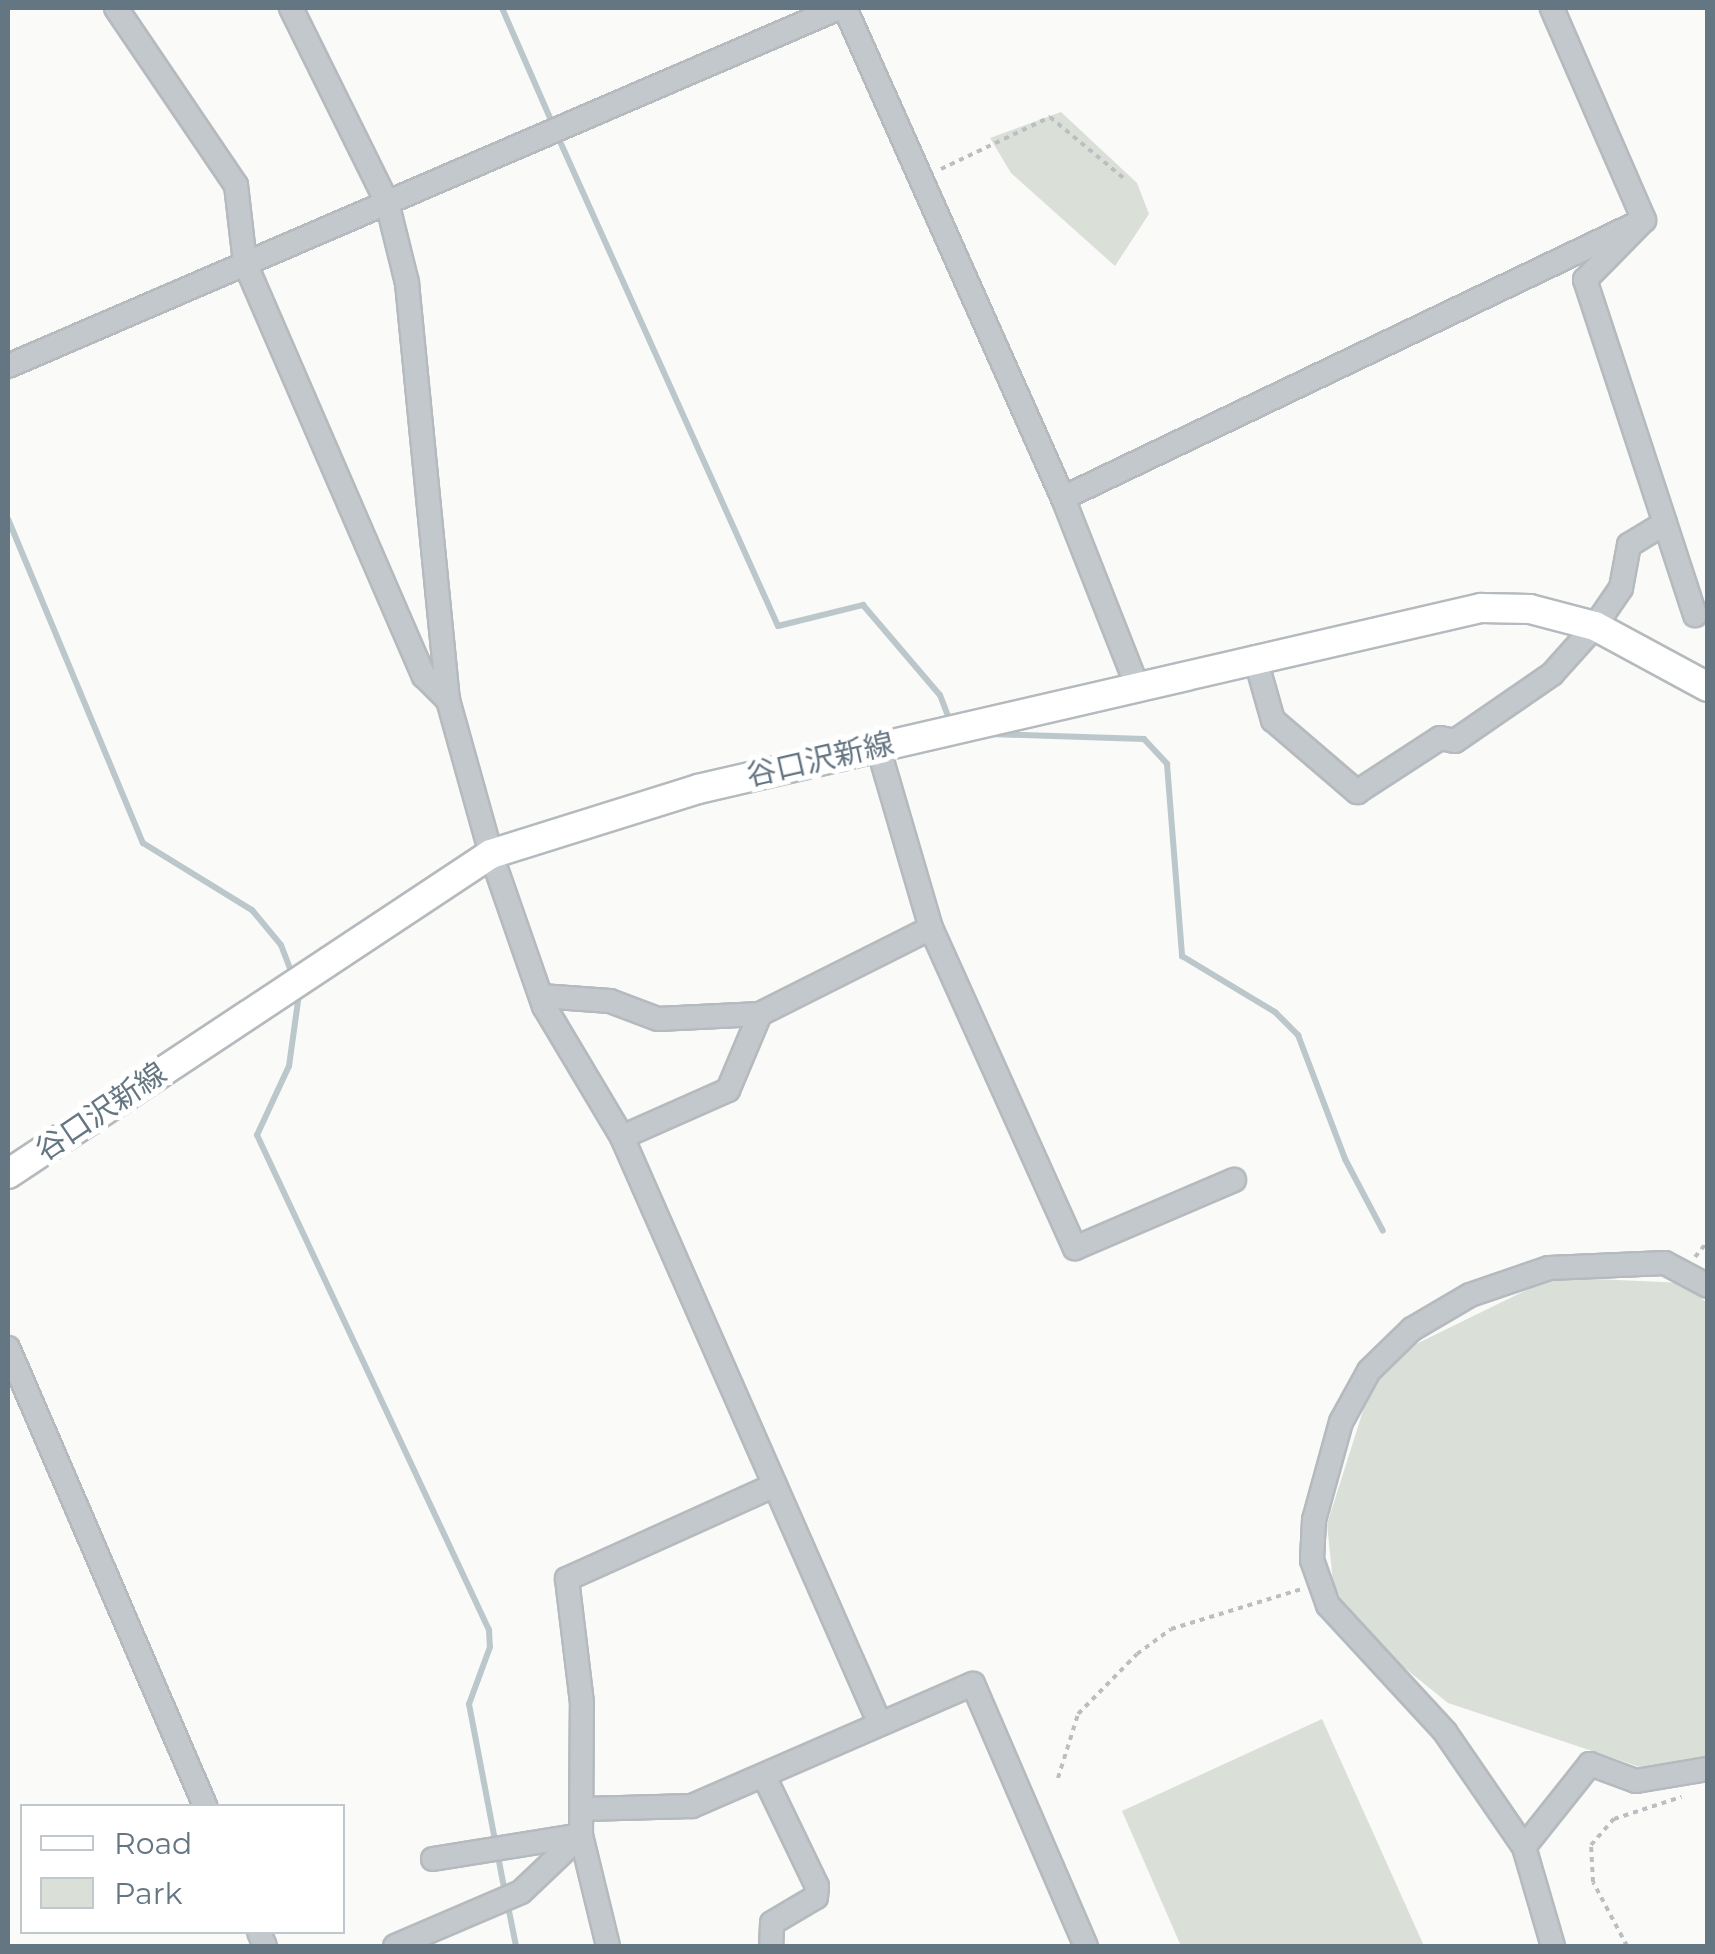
<!DOCTYPE html>
<html>
<head>
<meta charset="utf-8">
<style>
  body { margin:0 }
  #map { position:relative; width:1715px; height:1954px; overflow:hidden; background:#fafaf8; font-family:Montserrat,"Noto Sans JP",sans-serif }
  div>[style] { position:absolute }
  .green>* { inset:0; background:#dadfd7 }
  .stream>* { height:6px; margin:-3px; padding:0 3px; transform-origin:3px; border-radius:3px; background:#bbc7cb }
  .path>* { height:4px; margin-top:-2px; transform-origin:0; background:repeating-linear-gradient(90deg,#bbbfc2 0 5px,transparent 0 10px) }
  .roads { filter:drop-shadow(2px 0 #b5babe) drop-shadow(-2px 0 #b5babe) drop-shadow(0 2px #b5babe) drop-shadow(0 -2px #b5babe) }
  .minor>* { height:22px; margin:-11px; padding:0 11px; transform-origin:11px; border-radius:11px; background:#c3c8cc }
  .major>* { height:28px; margin:-14px; padding:0 14px; transform-origin:14px; border-radius:14px; background:#fff }
  span { translate:-50% -50%; white-space:nowrap; text-align:center; line-height:1.15; -webkit-text-stroke:10px #fff; paint-order:stroke }
  .street-label { font-size:30px; color:#657683 }
  .frame { position:absolute; inset:0; border:10px solid #657683; pointer-events:none }
  .legend { position:absolute; left:20px; top:1804px; width:325px; height:130px; box-sizing:border-box; background:#fff; border:2px solid #c1c8cd; margin:0; padding:12px 18px; list-style:none; font-size:30px; color:#657683 }
  .legend li { display:flex; align-items:center; gap:20px; height:50px }
  .legend b { width:50px; border:2px solid #c1c8cd }
</style>
</head>
<body>
<div id="map">
  <div class="green">
    <i style="clip-path:polygon(1061px 112px,1137px 183px,1149px 214px,1115px 266px,1011px 173px,990px 138px)"></i>
    <i style="clip-path:polygon(1553px 1277px,1683px 1283px,1707px 1303px,1707px 1756px,1679px 1768px,1640px 1767px,1448px 1703px,1354px 1627px,1333px 1582px,1327px 1524px,1370px 1389px,1412px 1346px)"></i>
    <i style="clip-path:polygon(1322px 1719px,1424px 1946px,1181px 1946px,1122px 1811px)"></i>
  </div>
  <div class="stream">
    <i style="left:502px;top:8px;width:128px;rotate:66.4deg"></i>
    <i style="left:558px;top:137px;width:536px;rotate:65.78deg"></i>
    <i style="left:778px;top:626px;width:88px;rotate:-13.9deg"></i>
    <i style="left:863px;top:605px;width:118px;rotate:49.5deg"></i>
    <i style="left:940px;top:695px;width:28px;rotate:69deg"></i>
    <i style="left:8px;top:519px;width:351px;rotate:67.4deg"></i>
    <i style="left:143px;top:843px;width:128px;rotate:31.6deg"></i>
    <i style="left:252px;top:910px;width:45px;rotate:50.4deg"></i>
    <i style="left:281px;top:945px;width:34px;rotate:69deg"></i>
    <i style="left:990px;top:734px;width:154px;rotate:1.9deg"></i>
    <i style="left:1144px;top:739px;width:34px;rotate:47deg"></i>
    <i style="left:1167px;top:764px;width:193px;rotate:85.5deg"></i>
    <i style="left:1182px;top:956px;width:109px;rotate:31.1deg"></i>
    <i style="left:1275px;top:1012px;width:33px;rotate:45deg"></i>
    <i style="left:1298px;top:1035px;width:133px;rotate:69.2deg"></i>
    <i style="left:1345px;top:1159px;width:81px;rotate:62.2deg"></i>
    <i style="left:299px;top:994px;width:73px;rotate:97.9deg"></i>
    <i style="left:289px;top:1066px;width:76px;rotate:114.9deg"></i>
    <i style="left:257px;top:1135px;width:547px;rotate:64.89deg"></i>
    <i style="left:489px;top:1630px;width:17px;rotate:87deg"></i>
    <i style="left:490px;top:1647px;width:61px;rotate:110.2deg"></i>
    <i style="left:469px;top:1704px;width:192px;rotate:79.2deg"></i>
    <i style="left:508px;top:1906px;width:41px;rotate:78.7deg"></i>
  </div>
  <div class="path">
    <i style="left:941px;top:169px;width:121px;rotate:-25.5deg"></i>
    <i style="left:1050px;top:117px;width:99px;rotate:39.7deg"></i>
    <i style="left:1695px;top:1257px;width:21px;rotate:-51deg"></i>
    <i style="left:1058px;top:1778px;width:67px;rotate:-72.6deg"></i>
    <i style="left:1078px;top:1714px;width:84px;rotate:-45.5deg"></i>
    <i style="left:1137px;top:1654px;width:42px;rotate:-36.3deg"></i>
    <i style="left:1171px;top:1629px;width:137px;rotate:-17deg"></i>
    <i style="left:1627px;top:1946px;width:72px;rotate:-118deg"></i>
    <i style="left:1593px;top:1882px;width:37px;rotate:-93deg"></i>
    <i style="left:1591px;top:1845px;width:35px;rotate:-49deg"></i>
    <i style="left:1614px;top:1819px;width:71px;rotate:-18.2deg"></i>
  </div>
  <div class="roads">
    <div class="minor">
      <i style="left:116px;top:8px;width:214px;rotate:55.9deg"></i>
      <i style="left:236px;top:185px;width:79px;rotate:83.4deg"></i>
      <i style="left:245px;top:263px;width:450px;rotate:66.6deg"></i>
      <i style="left:424px;top:676px;width:34px;rotate:45deg"></i>
      <i style="left:291px;top:8px;width:216px;rotate:63.7deg"></i>
      <i style="left:387px;top:202px;width:83px;rotate:76.1deg"></i>
      <i style="left:407px;top:283px;width:419px;rotate:84.4deg"></i>
      <i style="left:448px;top:700px;width:160px;rotate:74.4deg"></i>
      <i style="left:491px;top:854px;width:161px;rotate:70.8deg"></i>
      <i style="left:544px;top:1006px;width:152px;rotate:59.2deg"></i>
      <i style="left:622px;top:1137px;width:639px;rotate:66.28deg"></i>
      <i style="left:845px;top:8px;width:536px;rotate:66.02deg"></i>
      <i style="left:1063px;top:498px;width:202px;rotate:68.5deg"></i>
      <i style="left:8px;top:366px;width:905px;rotate:-23.31deg"></i>
      <i style="left:1063px;top:498px;width:644px;rotate:-25.57deg"></i>
      <i style="left:1644px;top:220px;width:231px;rotate:-113.5deg"></i>
      <i style="left:1665px;top:523px;width:97px;rotate:71.9deg"></i>
      <i style="left:1255px;top:657px;width:66px;rotate:74.1deg"></i>
      <i style="left:1273px;top:720px;width:111px;rotate:40.6deg"></i>
      <i style="left:1357px;top:792px;width:99px;rotate:-33deg"></i>
      <i style="left:1440px;top:738px;width:15px;rotate:11deg"></i>
      <i style="left:1455px;top:741px;width:118px;rotate:-34.6deg"></i>
      <i style="left:1552px;top:674px;width:64px;rotate:-48.1deg"></i>
      <i style="left:1595px;top:626px;width:46px;rotate:-55.6deg"></i>
      <i style="left:1621px;top:588px;width:44px;rotate:-79.5deg"></i>
      <i style="left:1629px;top:545px;width:42px;rotate:-31.4deg"></i>
      <i style="left:1665px;top:523px;width:256px;rotate:-108.2deg"></i>
      <i style="left:1585px;top:280px;width:84px;rotate:-45.5deg"></i>
      <i style="left:878px;top:747px;width:189px;rotate:73.7deg"></i>
      <i style="left:931px;top:928px;width:351px;rotate:65.8deg"></i>
      <i style="left:1075px;top:1248px;width:173px;rotate:-23.2deg"></i>
      <i style="left:541px;top:996px;width:69px;rotate:4.1deg"></i>
      <i style="left:610px;top:1001px;width:51px;rotate:20.6deg"></i>
      <i style="left:658px;top:1019px;width:102px;rotate:-2.8deg"></i>
      <i style="left:622px;top:1137px;width:116px;rotate:-23.9deg"></i>
      <i style="left:728px;top:1090px;width:82px;rotate:-67.2deg"></i>
      <i style="left:760px;top:1014px;width:191px;rotate:-26.7deg"></i>
      <i style="left:1708px;top:1286px;width:49px;rotate:-151.9deg"></i>
      <i style="left:1665px;top:1263px;width:116px;rotate:177.5deg"></i>
      <i style="left:1549px;top:1268px;width:83px;rotate:161.1deg"></i>
      <i style="left:1470px;top:1295px;width:67px;rotate:149.6deg"></i>
      <i style="left:1412px;top:1329px;width:60px;rotate:135.7deg"></i>
      <i style="left:1369px;top:1371px;width:58px;rotate:118.8deg"></i>
      <i style="left:1341px;top:1422px;width:102px;rotate:105.4deg"></i>
      <i style="left:1314px;top:1520px;width:40px;rotate:92.9deg"></i>
      <i style="left:1312px;top:1560px;width:48px;rotate:70.4deg"></i>
      <i style="left:1328px;top:1605px;width:173px;rotate:47.3deg"></i>
      <i style="left:1445px;top:1732px;width:140px;rotate:55.5deg"></i>
      <i style="left:1524px;top:1847px;width:106px;rotate:-51.5deg"></i>
      <i style="left:1590px;top:1764px;width:49px;rotate:20.3deg"></i>
      <i style="left:1636px;top:1781px;width:73px;rotate:-9.5deg"></i>
      <i style="left:8px;top:1348px;width:499px;rotate:66.7deg"></i>
      <i style="left:764px;top:1776px;width:122px;rotate:64.3deg"></i>
      <i style="left:817px;top:1886px;width:11px;rotate:95deg"></i>
      <i style="left:816px;top:1897px;width:51px;rotate:149.4deg"></i>
      <i style="left:772px;top:1923px;width:23px;rotate:92deg"></i>
      <i style="left:585px;top:1809px;width:107px;rotate:-1.6deg"></i>
      <i style="left:692px;top:1806px;width:306px;rotate:-23.5deg"></i>
      <i style="left:973px;top:1684px;width:285px;rotate:66.7deg"></i>
      <i style="left:1524px;top:1847px;width:103px;rotate:73.7deg"></i>
      <i style="left:433px;top:1859px;width:150px;rotate:-9.2deg"></i>
      <i style="left:259px;top:1932px;width:15px;rotate:67deg"></i>
      <i style="left:395px;top:1946px;width:137px;rotate:-23.2deg"></i>
      <i style="left:521px;top:1892px;width:83px;rotate:-43.5deg"></i>
      <i style="left:608px;top:1946px;width:114px;rotate:-103.7deg"></i>
      <i style="left:581px;top:1835px;width:132px;rotate:-89.6deg"></i>
      <i style="left:582px;top:1703px;width:125px;rotate:-96.9deg"></i>
      <i style="left:567px;top:1579px;width:228px;rotate:-24.3deg"></i>
    </div>
    <div class="major">
      <i style="left:8px;top:1174px;width:579px;rotate:-33.53deg"></i>
      <i style="left:491px;top:854px;width:217px;rotate:-17.4deg"></i>
      <i style="left:698px;top:789px;width:804px;rotate:-13.02deg"></i>
      <i style="left:1481px;top:608px;width:49px;rotate:1.2deg"></i>
      <i style="left:1530px;top:609px;width:67px;rotate:14.7deg"></i>
      <i style="left:1595px;top:626px;width:128px;rotate:28.4deg"></i>
    </div>
  </div>
  <div class="street-label">
    <span style="left:820px;top:760px;rotate:-13deg">谷口沢新線</span>
    <span style="left:101px;top:1112px;rotate:-34deg">谷口沢新線</span>
  </div>
  <div class="frame"></div>
  <ul class="legend">
  <li><b style="height:12px;background:#fff"></b>Road</li>
  <li><b style="height:28px;background:#dadfd7"></b>Park</li>
  </ul>
</div>
</body>
</html>
